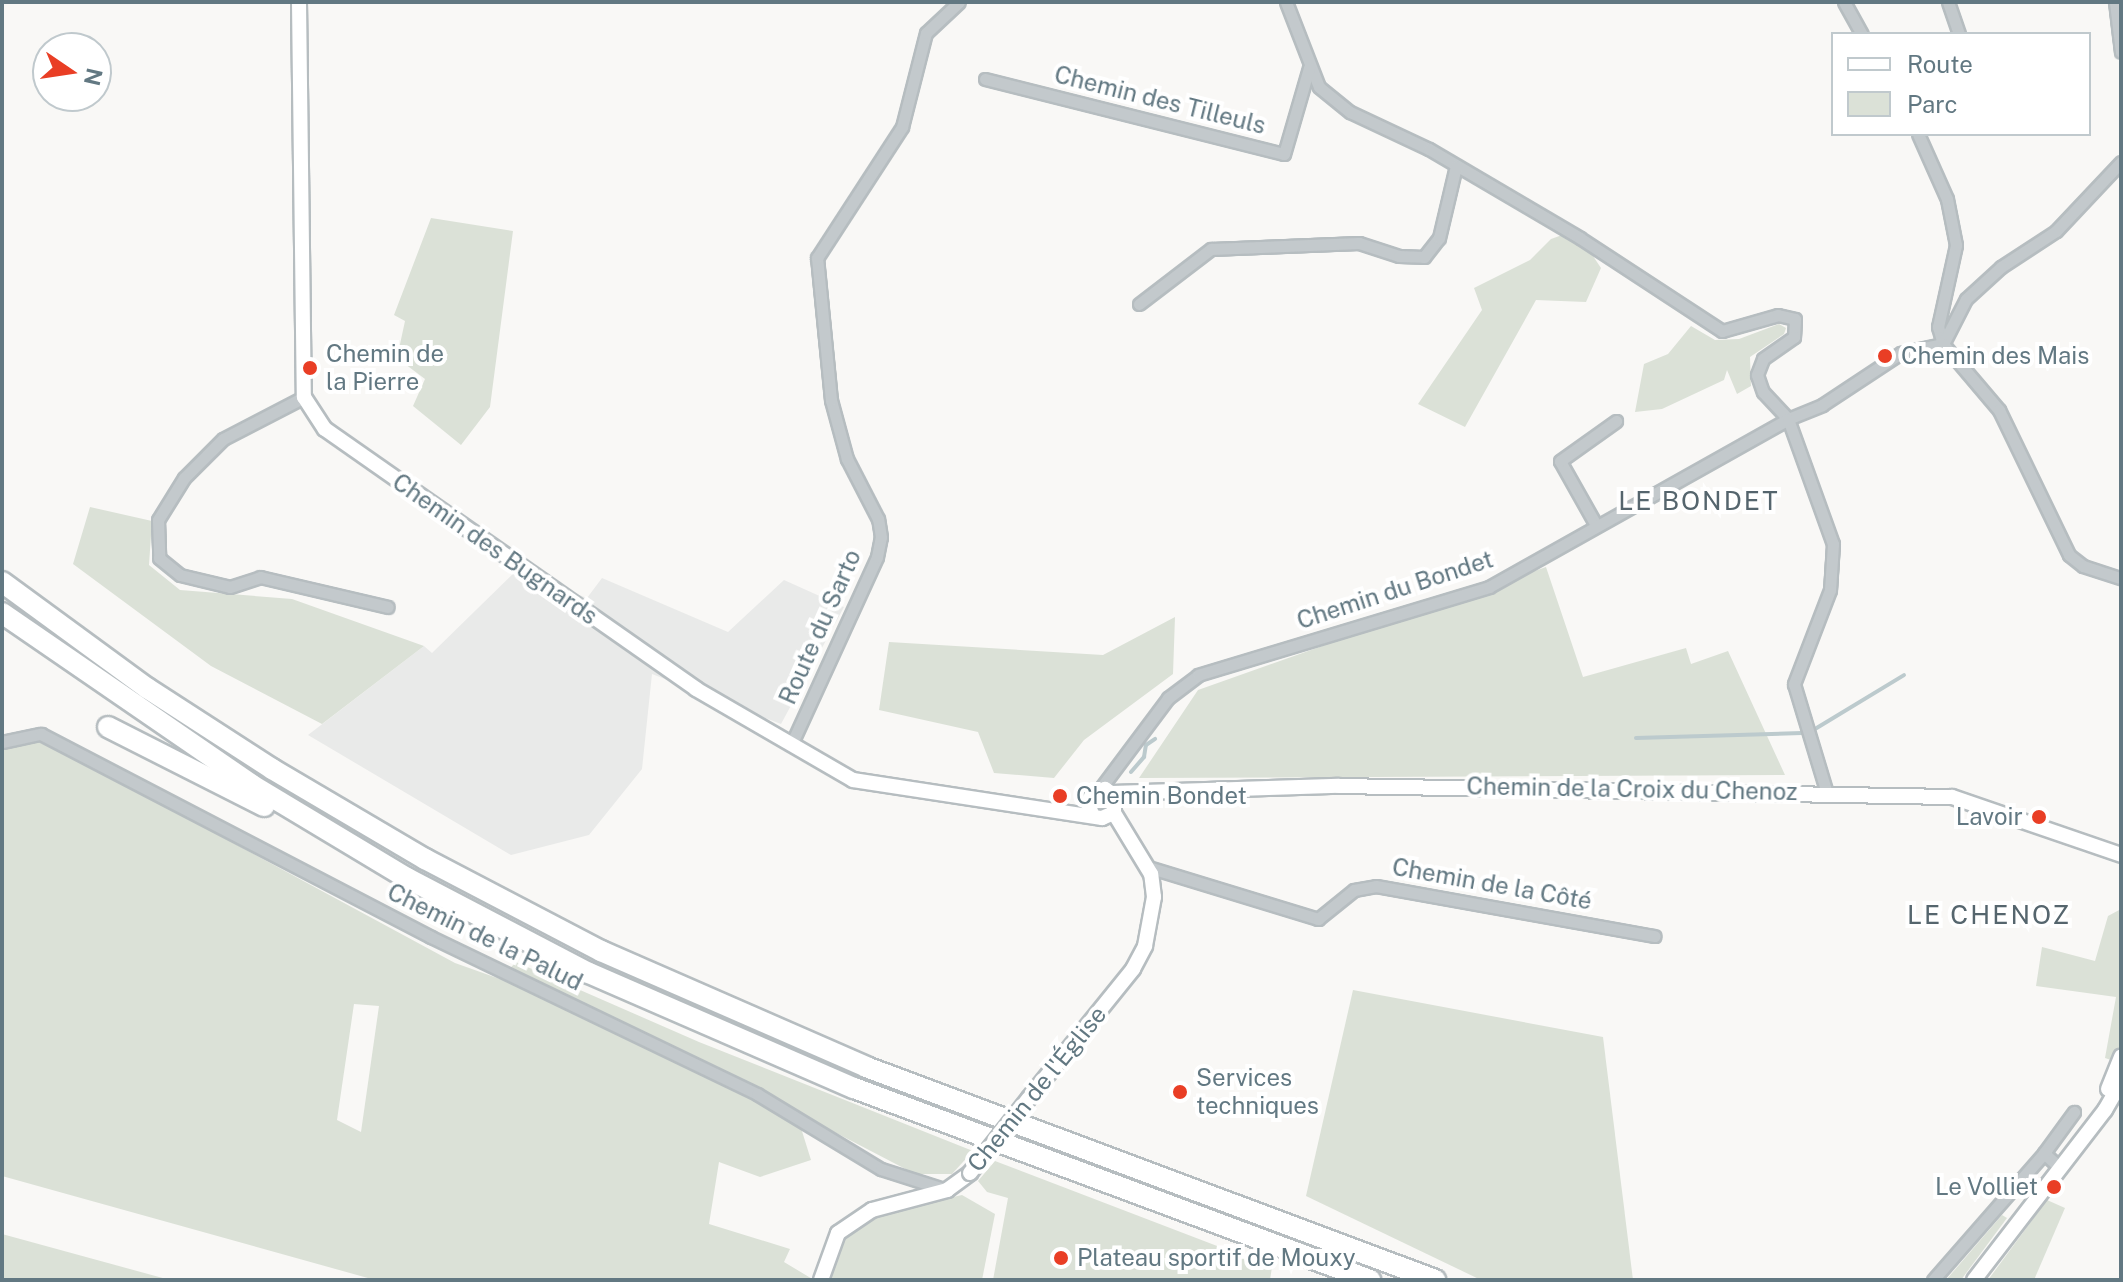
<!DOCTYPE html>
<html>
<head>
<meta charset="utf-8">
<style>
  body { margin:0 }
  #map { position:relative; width:2123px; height:1282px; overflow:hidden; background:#f9f8f6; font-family:"Public Sans",sans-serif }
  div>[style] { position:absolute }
  .built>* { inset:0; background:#e9eae9 }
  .green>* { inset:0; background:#dbe1d7 }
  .stream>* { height:4px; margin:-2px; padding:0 2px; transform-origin:2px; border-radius:2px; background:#bccacd }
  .roads { filter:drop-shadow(2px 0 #b6bdc0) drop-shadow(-2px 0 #b6bdc0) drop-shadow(0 2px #b6bdc0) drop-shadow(0 -2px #b6bdc0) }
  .street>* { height:11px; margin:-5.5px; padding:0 5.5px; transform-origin:5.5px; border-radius:5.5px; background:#c3c9cc }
  .secondary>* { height:14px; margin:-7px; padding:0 7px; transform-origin:7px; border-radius:7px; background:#fff }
  .highway>* { height:20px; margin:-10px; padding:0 10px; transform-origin:10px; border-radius:10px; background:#fff }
  .bridges { filter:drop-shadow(2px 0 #b6bdc0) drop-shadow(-2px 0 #b6bdc0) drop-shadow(0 2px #b6bdc0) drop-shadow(0 -2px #b6bdc0) }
  .secondary-bridge>* { height:14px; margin:-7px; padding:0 7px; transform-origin:7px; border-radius:7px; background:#fff }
  .dots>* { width:22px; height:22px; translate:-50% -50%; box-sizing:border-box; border:4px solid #fff; border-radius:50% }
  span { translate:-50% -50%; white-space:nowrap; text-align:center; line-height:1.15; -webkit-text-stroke:8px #fff; paint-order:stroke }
  .street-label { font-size:24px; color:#627882 }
  .poi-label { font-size:24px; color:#627882 }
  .left { translate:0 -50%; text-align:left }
  .right { translate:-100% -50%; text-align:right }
  .neighbourhood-label { font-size:26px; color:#55656d; letter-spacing:2px }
  .frame { position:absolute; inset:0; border:4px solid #627882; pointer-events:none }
  .legend { position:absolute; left:1831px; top:32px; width:260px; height:104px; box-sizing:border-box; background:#fff; border:2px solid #c0c9cd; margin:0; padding:10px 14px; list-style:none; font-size:24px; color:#627882 }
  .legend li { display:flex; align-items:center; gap:16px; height:40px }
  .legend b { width:40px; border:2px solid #c0c9cd }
  .north { position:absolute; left:32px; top:32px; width:80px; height:80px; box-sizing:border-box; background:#fff; border:2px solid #c0c9cd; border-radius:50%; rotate:103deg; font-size:22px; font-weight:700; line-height:32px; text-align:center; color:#627882 }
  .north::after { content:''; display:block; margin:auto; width:28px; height:36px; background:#e93e25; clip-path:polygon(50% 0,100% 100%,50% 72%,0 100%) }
</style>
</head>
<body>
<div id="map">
  <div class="built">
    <i style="clip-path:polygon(516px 571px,587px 598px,602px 578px,728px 632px,784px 580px,844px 607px,781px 724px,652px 674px,642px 769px,589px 835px,511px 855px,308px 735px,424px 646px,432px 653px)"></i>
  </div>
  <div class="green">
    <i style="clip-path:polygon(431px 218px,513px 231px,490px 407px,461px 445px,413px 406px,425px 379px,397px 358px,405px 321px,394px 315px)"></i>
    <i style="clip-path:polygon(1565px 234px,1587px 247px,1601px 268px,1586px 302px,1536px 300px,1465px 427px,1418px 404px,1482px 310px,1474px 288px,1530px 260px,1551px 239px)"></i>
    <i style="clip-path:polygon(1779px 324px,1786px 328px,1784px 334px,1750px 357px,1751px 386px,1737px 394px,1727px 370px,1724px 380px,1662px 409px,1635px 412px,1644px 364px,1668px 354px,1691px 326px,1715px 340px,1739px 339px)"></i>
    <i style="clip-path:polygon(90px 507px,152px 521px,149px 565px,180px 590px,292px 599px,424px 646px,322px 724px,211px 666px,73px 564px)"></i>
    <i style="clip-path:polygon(1546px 567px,1583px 677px,1686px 648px,1691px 664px,1728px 651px,1785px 775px,1139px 778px,1198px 690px)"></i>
    <i style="clip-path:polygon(1175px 617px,1173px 674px,1084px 740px,1054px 778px,994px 773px,978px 732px,879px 710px,889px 642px,1103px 655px)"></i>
    <i style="clip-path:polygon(evenodd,35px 741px,65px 752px,455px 963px,500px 979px,516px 962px,699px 1042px,973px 1151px,952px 1174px,915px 1174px,796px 1112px,811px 1160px,760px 1177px,719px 1162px,709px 1224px,790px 1249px,784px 1262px,814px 1280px,375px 1280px,2px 1176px,2px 749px,35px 741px,354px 1004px,379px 1006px,361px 1132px,337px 1120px,354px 1004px)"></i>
    <i style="clip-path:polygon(2121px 909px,2121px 1048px,2117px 1062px,2105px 1058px,2116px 997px,2036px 986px,2042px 947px,2095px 961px,2108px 916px)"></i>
    <i style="clip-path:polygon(1353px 990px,1603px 1037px,1633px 1280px,1481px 1280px,1306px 1196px)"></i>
    <i style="clip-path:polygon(995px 1161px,1272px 1267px,1270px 1280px,993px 1280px,1008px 1198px,987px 1192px,978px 1181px)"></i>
    <i style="clip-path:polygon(962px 1195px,995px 1214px,982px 1280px,827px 1280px,846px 1234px,870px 1216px)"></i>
    <i style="clip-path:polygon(2047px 1200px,2065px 1208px,2034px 1280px,1988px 1280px)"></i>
    <i style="clip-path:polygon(2002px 1215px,2007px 1218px,1961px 1280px,1946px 1280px)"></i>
    <i style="clip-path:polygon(2px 1234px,170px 1280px,2px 1280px)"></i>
  </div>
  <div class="stream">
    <i style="left:1815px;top:729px;width:104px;rotate:-31.2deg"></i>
    <i style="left:1636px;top:738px;width:166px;rotate:-1.7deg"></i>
    <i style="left:1131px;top:772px;width:20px;rotate:-49deg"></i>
    <i style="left:1144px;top:757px;width:12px;rotate:-81deg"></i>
    <i style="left:1146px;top:745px;width:11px;rotate:-34deg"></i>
  </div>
  <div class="roads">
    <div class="street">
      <i style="left:1286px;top:2px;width:91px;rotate:68.8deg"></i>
      <i style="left:1319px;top:87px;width:40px;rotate:39deg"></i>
      <i style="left:1350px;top:112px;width:87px;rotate:25.1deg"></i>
      <i style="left:1429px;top:149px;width:175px;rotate:30.5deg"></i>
      <i style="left:1580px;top:238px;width:170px;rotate:33.2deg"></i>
      <i style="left:1722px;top:331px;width:58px;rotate:-15.9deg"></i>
      <i style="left:1778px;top:315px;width:17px;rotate:13deg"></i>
      <i style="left:1795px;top:319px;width:18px;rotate:93deg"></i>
      <i style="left:1794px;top:337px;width:38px;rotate:145deg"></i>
      <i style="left:1763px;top:359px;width:17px;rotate:111deg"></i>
      <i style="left:1757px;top:375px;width:18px;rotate:71deg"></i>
      <i style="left:1763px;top:392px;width:37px;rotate:47deg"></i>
      <i style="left:1788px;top:419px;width:37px;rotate:-22deg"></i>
      <i style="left:1822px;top:405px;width:95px;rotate:-33.4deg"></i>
      <i style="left:1901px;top:353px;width:43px;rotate:-12.1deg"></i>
      <i style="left:1943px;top:344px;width:18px;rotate:-106deg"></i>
      <i style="left:1938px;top:327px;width:84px;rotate:-77.6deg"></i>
      <i style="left:1956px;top:245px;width:47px;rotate:-101.1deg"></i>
      <i style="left:1947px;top:199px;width:71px;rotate:-114deg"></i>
      <i style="left:1844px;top:2px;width:37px;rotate:61deg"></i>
      <i style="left:1948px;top:2px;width:34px;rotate:71deg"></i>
      <i style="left:2115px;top:2px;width:50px;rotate:83.2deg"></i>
      <i style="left:985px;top:79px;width:308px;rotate:14.1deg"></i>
      <i style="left:1284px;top:154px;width:90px;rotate:-73.8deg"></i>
      <i style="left:2121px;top:162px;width:95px;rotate:133.3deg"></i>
      <i style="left:2056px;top:231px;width:66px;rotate:146.8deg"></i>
      <i style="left:2001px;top:267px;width:47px;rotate:137.6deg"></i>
      <i style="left:1966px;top:299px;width:51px;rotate:117.1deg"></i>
      <i style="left:1943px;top:344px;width:87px;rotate:49.7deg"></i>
      <i style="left:1999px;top:410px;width:161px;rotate:64.2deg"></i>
      <i style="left:2069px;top:555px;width:18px;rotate:38deg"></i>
      <i style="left:2083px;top:566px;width:40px;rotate:18deg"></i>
      <i style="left:1139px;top:304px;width:91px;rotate:-37.4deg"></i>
      <i style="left:1211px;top:249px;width:148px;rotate:-2.3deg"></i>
      <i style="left:1359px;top:243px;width:42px;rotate:18deg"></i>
      <i style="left:1399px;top:256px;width:25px;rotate:2deg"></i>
      <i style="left:1424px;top:257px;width:24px;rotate:-52deg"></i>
      <i style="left:1439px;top:238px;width:74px;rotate:-76.7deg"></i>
      <i style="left:304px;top:397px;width:91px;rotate:152.6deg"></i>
      <i style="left:223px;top:439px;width:55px;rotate:135deg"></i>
      <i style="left:184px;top:478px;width:49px;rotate:121.8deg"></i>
      <i style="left:158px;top:520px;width:38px;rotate:88deg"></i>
      <i style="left:159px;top:558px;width:27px;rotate:39deg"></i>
      <i style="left:180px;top:575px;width:51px;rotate:13.5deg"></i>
      <i style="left:230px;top:587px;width:32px;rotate:-18deg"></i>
      <i style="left:260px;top:577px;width:131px;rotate:13.2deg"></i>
      <i style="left:1596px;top:525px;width:73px;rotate:-119.4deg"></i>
      <i style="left:1560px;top:461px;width:69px;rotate:-35.5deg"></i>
      <i style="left:2px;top:742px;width:40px;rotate:-12deg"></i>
      <i style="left:41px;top:734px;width:440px;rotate:27.5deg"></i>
      <i style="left:431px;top:937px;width:362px;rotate:25.7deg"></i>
      <i style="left:757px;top:1094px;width:145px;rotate:31.2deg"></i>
      <i style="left:881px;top:1169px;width:69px;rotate:17.7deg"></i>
      <i style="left:791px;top:745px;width:207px;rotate:-65.4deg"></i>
      <i style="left:877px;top:557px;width:20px;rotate:-79deg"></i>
      <i style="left:881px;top:537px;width:18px;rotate:-99deg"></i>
      <i style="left:878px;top:519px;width:68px;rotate:-117.3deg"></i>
      <i style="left:847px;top:459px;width:61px;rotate:-105.2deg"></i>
      <i style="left:831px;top:400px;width:143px;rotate:-95.6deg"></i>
      <i style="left:817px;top:258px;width:156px;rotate:-57deg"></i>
      <i style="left:902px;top:127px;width:97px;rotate:-75.7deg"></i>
      <i style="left:926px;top:33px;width:45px;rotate:-43.2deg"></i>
      <i style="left:1100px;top:789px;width:114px;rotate:-53.2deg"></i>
      <i style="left:1168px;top:698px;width:38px;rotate:-37deg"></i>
      <i style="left:1198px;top:675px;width:304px;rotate:-16.8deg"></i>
      <i style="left:1489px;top:587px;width:343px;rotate:-29.3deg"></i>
      <i style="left:1788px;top:419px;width:133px;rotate:70.2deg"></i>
      <i style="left:1833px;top:544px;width:46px;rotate:93.7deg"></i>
      <i style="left:1830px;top:590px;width:101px;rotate:111deg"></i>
      <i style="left:1794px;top:684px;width:111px;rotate:73.2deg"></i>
      <i style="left:1148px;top:867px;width:178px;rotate:17deg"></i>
      <i style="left:1318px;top:919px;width:46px;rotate:-38.9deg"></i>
      <i style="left:1354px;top:890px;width:22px;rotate:-10deg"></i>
      <i style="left:1376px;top:886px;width:283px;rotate:10.2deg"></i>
      <i style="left:2060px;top:1168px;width:22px;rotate:-137deg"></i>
      <i style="left:2044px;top:1153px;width:51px;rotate:-53.8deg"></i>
      <i style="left:1933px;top:1280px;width:169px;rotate:-48.8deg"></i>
    </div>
    <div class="secondary">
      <i style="left:299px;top:2px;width:395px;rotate:89.3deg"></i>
      <i style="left:304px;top:397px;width:38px;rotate:57deg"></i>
      <i style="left:325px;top:429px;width:453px;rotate:35deg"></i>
      <i style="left:696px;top:689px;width:181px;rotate:30.1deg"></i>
      <i style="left:853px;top:780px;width:252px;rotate:8.7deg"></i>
      <i style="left:1102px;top:818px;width:13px;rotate:-23deg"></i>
      <i style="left:1114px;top:813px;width:18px;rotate:-90deg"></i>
      <i style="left:1114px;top:795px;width:11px;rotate:-146deg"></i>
      <i style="left:1105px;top:789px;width:14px;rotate:159deg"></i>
      <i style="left:1092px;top:794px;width:10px;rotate:114deg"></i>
      <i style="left:1088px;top:803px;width:12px;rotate:70deg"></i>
      <i style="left:1112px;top:793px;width:227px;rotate:-1.8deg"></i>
      <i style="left:1339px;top:786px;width:613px;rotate:1.03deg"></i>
      <i style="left:1952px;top:797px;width:179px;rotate:18.9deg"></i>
      <i style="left:2108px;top:1089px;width:35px;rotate:-68deg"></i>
      <i style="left:1029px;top:1098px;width:166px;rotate:-51.1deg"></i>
      <i style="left:1133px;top:969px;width:26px;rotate:-62deg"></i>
      <i style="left:1145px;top:946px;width:50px;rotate:-79.6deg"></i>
      <i style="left:1154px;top:897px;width:23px;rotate:-97deg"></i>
      <i style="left:1151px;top:874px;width:71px;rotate:-121.2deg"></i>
      <i style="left:821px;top:1280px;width:50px;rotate:-70.1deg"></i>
      <i style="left:838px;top:1233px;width:41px;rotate:-34.1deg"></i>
      <i style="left:872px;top:1210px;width:78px;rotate:-14.9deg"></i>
      <i style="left:947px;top:1190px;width:29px;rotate:-36deg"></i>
      <i style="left:1974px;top:1280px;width:215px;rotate:-52.4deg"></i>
      <i style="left:2105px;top:1110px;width:32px;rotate:-60deg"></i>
    </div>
    <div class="highway">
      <i style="left:2px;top:582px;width:180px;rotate:36.2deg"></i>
      <i style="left:147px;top:688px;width:149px;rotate:32.9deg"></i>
      <i style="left:272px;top:769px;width:178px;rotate:30.5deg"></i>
      <i style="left:425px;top:859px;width:199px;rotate:27.6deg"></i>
      <i style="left:601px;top:951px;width:289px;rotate:23.6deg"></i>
      <i style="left:866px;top:1067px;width:608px;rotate:20.52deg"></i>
      <i style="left:2px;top:613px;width:303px;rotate:34.5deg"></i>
      <i style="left:252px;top:785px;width:181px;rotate:31deg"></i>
      <i style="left:407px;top:878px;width:205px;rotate:27.6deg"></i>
      <i style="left:589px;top:973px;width:289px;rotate:23.5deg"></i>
      <i style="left:854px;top:1088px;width:551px;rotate:20.41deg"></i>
      <i style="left:108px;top:727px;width:175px;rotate:26.9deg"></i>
    </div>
  </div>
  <div class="bridges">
    <div class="secondary-bridge">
      <i style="left:970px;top:1173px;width:95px;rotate:-51.8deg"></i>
    </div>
  </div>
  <div class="dots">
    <i style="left:1885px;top:356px;background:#e93e25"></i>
    <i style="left:310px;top:368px;background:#e93e25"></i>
    <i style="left:1060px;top:796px;background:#e93e25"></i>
    <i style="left:2039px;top:817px;background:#e93e25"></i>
    <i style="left:1180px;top:1092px;background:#e93e25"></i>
    <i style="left:2054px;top:1187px;background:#e93e25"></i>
    <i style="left:1061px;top:1258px;background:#e93e25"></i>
  </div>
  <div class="street-label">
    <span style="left:1160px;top:100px;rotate:14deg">Chemin des Tilleuls</span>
    <span style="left:495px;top:549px;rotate:35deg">Chemin des Bugnards</span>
    <span style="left:1395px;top:590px;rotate:-18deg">Chemin du Bondet</span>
    <span style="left:820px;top:627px;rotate:-66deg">Route du Sarto</span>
    <span style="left:1632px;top:789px;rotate:1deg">Chemin de la Croix du Chenoz</span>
    <span style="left:1492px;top:884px;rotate:10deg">Chemin de la Côté</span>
    <span style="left:485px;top:937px;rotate:26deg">Chemin de la Palud</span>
    <span style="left:1037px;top:1089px;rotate:-51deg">Chemin de l'Église</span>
  </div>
  <div class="poi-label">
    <span class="left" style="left:326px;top:368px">Chemin de<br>la Pierre</span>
    <span class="left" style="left:1901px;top:356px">Chemin des Mais</span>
    <span class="left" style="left:1076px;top:796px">Chemin Bondet</span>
    <span class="right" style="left:2023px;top:817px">Lavoir</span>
    <span class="left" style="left:1196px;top:1092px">Services<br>techniques</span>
    <span class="right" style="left:2038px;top:1187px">Le Volliet</span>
    <span class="left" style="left:1077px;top:1258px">Plateau sportif de Mouxy</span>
  </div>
  <div class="neighbourhood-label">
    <span style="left:1699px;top:501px">LE BONDET</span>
    <span style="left:1989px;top:915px">LE CHENOZ</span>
  </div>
  <div class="frame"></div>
  <ul class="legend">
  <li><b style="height:10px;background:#fff"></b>Route</li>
  <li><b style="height:22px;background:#dbe1d7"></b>Parc</li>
  </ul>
  <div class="north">N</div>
</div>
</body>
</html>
